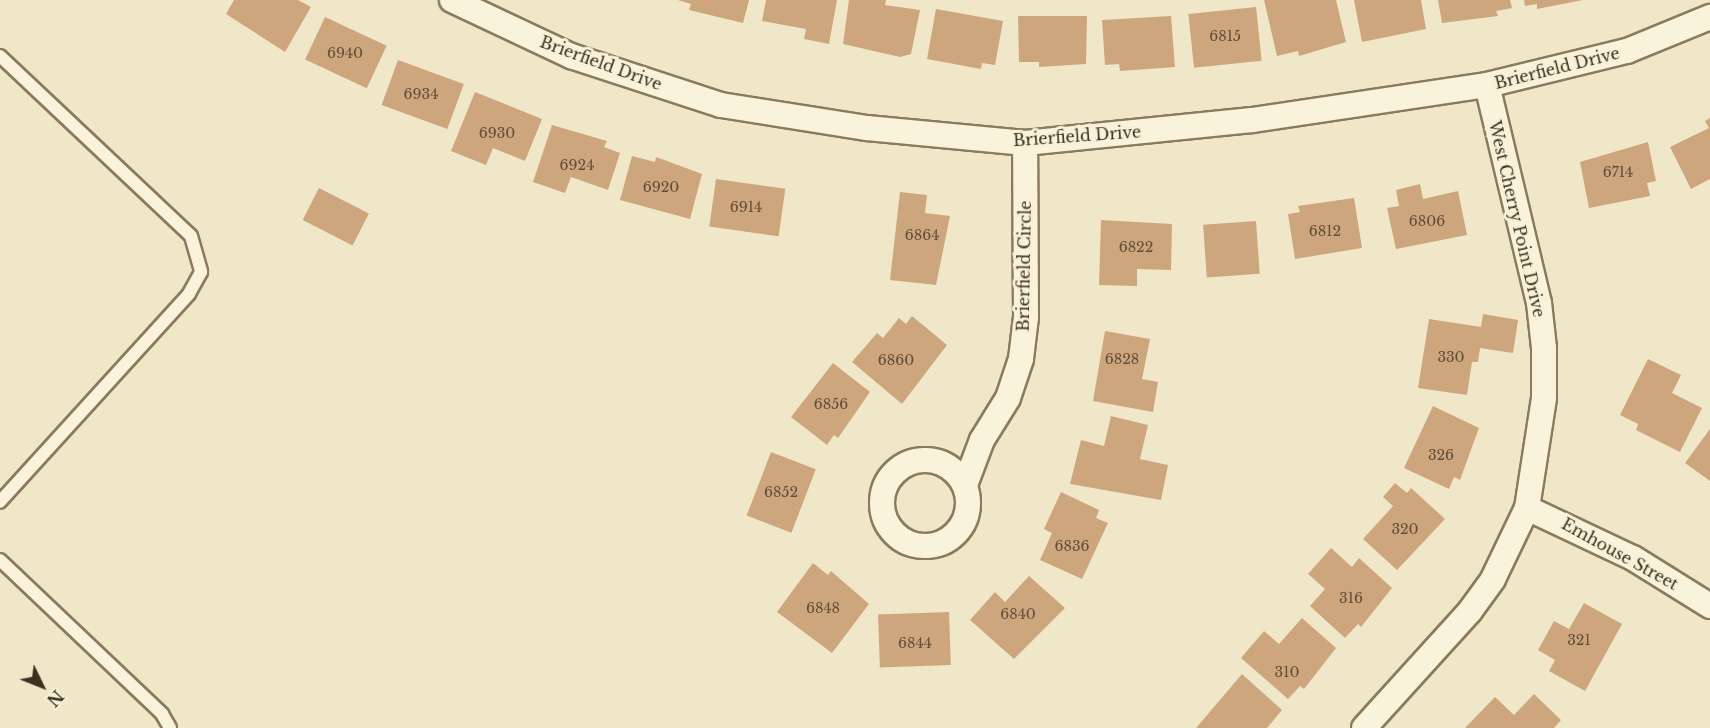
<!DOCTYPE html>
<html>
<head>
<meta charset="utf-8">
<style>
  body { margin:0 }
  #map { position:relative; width:1710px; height:728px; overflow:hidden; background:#efe7c8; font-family:"Libre Baskerville",serif }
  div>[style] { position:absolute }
  .building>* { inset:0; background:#cea67e; transform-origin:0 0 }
  .roads { filter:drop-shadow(2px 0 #8c7a5c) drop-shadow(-2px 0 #8c7a5c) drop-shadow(0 2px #8c7a5c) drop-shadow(0 -2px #8c7a5c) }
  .service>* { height:12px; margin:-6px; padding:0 6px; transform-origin:6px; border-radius:6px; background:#faf3dc }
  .minor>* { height:24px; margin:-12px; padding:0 12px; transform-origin:12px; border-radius:12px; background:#faf3dc }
  .minor>.ring { margin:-12px; padding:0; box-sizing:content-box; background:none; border:24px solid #faf3dc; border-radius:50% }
  span { translate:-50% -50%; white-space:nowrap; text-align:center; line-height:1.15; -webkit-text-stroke:6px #f7f1d8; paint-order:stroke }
  .number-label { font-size:14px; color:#604e38 }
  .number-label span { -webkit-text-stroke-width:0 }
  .street-label { font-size:16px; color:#3c3020 }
  .north { position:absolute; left:12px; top:656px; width:60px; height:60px; -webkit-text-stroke:4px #f7f1d8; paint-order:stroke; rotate:133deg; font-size:16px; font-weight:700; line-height:24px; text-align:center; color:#3c3020 }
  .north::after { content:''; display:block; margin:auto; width:21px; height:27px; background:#3c3020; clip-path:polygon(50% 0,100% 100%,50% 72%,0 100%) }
</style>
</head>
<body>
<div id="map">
  <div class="building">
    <i style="clip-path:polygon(234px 0,298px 0,311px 7px,285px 52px,226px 14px)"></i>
    <i style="clip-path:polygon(678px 0,749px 0,743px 23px,689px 10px,691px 4px)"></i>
    <i style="clip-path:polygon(766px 0,837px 0,829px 44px,804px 39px,806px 29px,762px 21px)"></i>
    <i style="clip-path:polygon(849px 0,886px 0,885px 5px,920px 10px,911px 54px,900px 57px,843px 44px)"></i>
    <i style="clip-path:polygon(1264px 0,1336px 0,1346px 42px,1299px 56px,1298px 51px,1277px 56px)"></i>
    <i style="clip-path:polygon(1354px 0,1421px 0,1426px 29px,1362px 42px)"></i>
    <i style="clip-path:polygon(1438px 0,1510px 0,1512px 8px,1496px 11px,1498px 16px,1442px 23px)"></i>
    <i style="clip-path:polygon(1524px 0,1583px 0,1537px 9px,1537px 4px,1525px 6px)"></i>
    <i style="left:1256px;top:7px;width:54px;height:68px;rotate:84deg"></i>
    <i style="clip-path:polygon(936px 9px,1003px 21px,995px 65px,982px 63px,981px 69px,927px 59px)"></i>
    <i style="clip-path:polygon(1018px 16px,1087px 16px,1086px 64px,1039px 67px,1039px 62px,1019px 62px)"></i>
    <i style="clip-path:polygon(1171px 16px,1175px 67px,1120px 71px,1119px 64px,1105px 65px,1102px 20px)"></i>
    <i style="left:325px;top:17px;width:68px;height:47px;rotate:25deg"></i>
    <i style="left:398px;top:60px;width:70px;height:48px;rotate:20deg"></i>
    <i style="clip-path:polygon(475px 92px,542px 119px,525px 161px,493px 148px,486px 165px,451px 151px)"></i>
    <i style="clip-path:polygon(1710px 118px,1710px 179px,1691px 189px,1670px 147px,1709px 128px,1705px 121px)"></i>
    <i style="clip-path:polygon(552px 125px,607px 141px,604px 147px,620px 153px,608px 190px,571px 177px,565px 193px,533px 182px)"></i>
    <i style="clip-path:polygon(1648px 142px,1656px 181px,1647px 183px,1650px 196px,1589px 208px,1580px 162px)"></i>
    <i style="clip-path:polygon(632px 156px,655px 162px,656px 157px,702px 174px,690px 219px,620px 200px)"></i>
    <i style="left:716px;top:179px;width:70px;height:48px;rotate:8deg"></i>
    <i style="clip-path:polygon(1420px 184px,1423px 199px,1458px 191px,1467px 235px,1396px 249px,1387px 208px,1399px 206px,1396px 190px)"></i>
    <i style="left:319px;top:188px;width:56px;height:36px;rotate:27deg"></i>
    <i style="clip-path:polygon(900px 192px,927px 195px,925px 213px,950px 216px,936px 285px,890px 280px)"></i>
    <i style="clip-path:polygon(1354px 198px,1362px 248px,1295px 259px,1288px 214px,1300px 212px,1298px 206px)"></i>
    <i style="clip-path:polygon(1101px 220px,1172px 224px,1171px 270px,1137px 269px,1137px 286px,1099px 285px)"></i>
    <i style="left:1256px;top:221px;width:53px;height:53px;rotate:86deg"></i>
    <i style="clip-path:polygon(1483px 314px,1518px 320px,1513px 353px,1480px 348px,1478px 362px,1472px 362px,1467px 395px,1418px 388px,1429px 319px,1481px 327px)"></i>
    <i style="clip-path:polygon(912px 316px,947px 345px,902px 404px,852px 362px,877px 333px,883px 338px,899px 318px,906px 324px)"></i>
    <i style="clip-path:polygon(1105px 331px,1150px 339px,1142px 379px,1158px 382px,1153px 412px,1093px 401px)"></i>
    <i style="clip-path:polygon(1648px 359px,1681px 375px,1672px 393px,1702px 408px,1680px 452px,1636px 430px,1638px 424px,1620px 415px)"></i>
    <i style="clip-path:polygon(833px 363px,870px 392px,838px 438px,834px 435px,827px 445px,791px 417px)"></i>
    <i style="clip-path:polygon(1433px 406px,1479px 428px,1460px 480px,1454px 477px,1449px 489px,1404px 468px)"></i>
    <i style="clip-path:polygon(1111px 416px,1148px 425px,1140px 459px,1168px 465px,1161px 500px,1070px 484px,1081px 440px,1104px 446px)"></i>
    <i style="clip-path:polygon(1710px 429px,1710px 481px,1685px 463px)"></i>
    <i style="left:771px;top:452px;width:48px;height:68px;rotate:21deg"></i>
    <i style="clip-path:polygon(1395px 483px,1407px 493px,1411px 488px,1445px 519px,1397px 570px,1363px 539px,1393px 506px,1383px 497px)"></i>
    <i style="clip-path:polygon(1061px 492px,1099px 510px,1096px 518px,1108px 523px,1082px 579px,1040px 560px,1052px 533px,1044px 529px)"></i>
    <i style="clip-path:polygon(1331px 548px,1352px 567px,1359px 558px,1392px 588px,1361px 627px,1358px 624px,1345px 638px,1310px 606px,1325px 589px,1308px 574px)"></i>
    <i style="clip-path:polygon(813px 563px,828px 575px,831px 571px,869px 604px,832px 653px,777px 612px)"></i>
    <i style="clip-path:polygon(1029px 576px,1065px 608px,1014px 659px,970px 620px,995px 592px,1005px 602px)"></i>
    <i style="clip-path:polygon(1584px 603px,1622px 624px,1585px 691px,1549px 671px,1555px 660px,1538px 650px,1554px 621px,1569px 629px)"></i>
    <i style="left:949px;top:612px;width:53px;height:71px;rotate:88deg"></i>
    <i style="clip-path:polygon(1302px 618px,1336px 648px,1304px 689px,1300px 686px,1288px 699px,1241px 658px,1264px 631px,1279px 644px)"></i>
    <i style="clip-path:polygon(1242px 674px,1282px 710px,1267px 728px,1196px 728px)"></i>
    <i style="clip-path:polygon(1534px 694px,1561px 720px,1554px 728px,1465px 728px,1495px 697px,1514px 715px)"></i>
  </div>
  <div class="roads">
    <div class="service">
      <i style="left:0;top:56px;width:262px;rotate:43.3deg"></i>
      <i style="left:191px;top:236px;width:37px;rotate:74deg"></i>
      <i style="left:201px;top:272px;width:25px;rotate:119deg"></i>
      <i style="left:189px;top:294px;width:281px;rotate:132.3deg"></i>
      <i style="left:0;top:560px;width:224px;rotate:43.5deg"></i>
      <i style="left:162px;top:714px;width:16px;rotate:60deg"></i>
    </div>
    <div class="minor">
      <i style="left:452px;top:0;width:132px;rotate:25.2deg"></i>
      <i style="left:571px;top:56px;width:158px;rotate:18.1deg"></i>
      <i style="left:721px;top:105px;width:148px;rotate:9deg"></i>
      <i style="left:867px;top:128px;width:159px;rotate:5.4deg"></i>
      <i style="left:1025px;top:143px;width:228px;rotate:-5.8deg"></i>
      <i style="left:1252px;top:120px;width:238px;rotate:-8.5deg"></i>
      <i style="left:1487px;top:85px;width:144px;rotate:-13.7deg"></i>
      <i style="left:1627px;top:51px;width:90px;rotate:-22.3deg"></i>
      <i class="ring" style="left:882px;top:460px;width:62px;height:62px"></i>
      <i style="left:965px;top:485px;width:48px;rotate:-69.3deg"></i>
      <i style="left:982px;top:440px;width:49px;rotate:-58.2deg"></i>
      <i style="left:1008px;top:398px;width:41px;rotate:-71.6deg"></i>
      <i style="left:1021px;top:359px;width:42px;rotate:-83.2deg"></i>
      <i style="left:1026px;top:317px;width:174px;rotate:-90.3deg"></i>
      <i style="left:1527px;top:508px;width:117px;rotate:25.3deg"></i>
      <i style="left:1633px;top:558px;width:91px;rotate:31.9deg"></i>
      <i style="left:1364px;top:728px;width:158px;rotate:-47.8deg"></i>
      <i style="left:1470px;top:611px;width:39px;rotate:-54deg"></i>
      <i style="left:1493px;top:579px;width:79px;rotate:-64.4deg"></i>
      <i style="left:1527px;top:508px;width:111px;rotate:-81.2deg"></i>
      <i style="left:1544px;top:398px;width:50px;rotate:-90deg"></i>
      <i style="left:1544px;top:348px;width:45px;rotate:-96.3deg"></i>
      <i style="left:1539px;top:303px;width:224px;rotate:-103.4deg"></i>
    </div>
  </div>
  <div class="number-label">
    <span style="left:1225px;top:36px">6815</span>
    <span style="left:345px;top:53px">6940</span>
    <span style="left:421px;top:94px">6934</span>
    <span style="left:497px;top:133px">6930</span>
    <span style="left:577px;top:165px">6924</span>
    <span style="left:1618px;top:172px">6714</span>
    <span style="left:661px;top:187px">6920</span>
    <span style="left:746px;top:207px">6914</span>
    <span style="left:1427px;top:221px">6806</span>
    <span style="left:1325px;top:231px">6812</span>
    <span style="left:922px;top:235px">6864</span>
    <span style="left:1136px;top:247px">6822</span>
    <span style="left:1451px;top:357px">330</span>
    <span style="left:1122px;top:359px">6828</span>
    <span style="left:896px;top:360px">6860</span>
    <span style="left:831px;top:404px">6856</span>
    <span style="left:1441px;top:455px">326</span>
    <span style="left:781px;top:492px">6852</span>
    <span style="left:1405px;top:529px">320</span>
    <span style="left:1072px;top:546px">6836</span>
    <span style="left:1351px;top:598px">316</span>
    <span style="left:823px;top:608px">6848</span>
    <span style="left:1018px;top:614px">6840</span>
    <span style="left:1579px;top:640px">321</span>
    <span style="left:915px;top:643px">6844</span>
    <span style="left:1287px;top:672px">310</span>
  </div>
  <div class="street-label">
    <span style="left:601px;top:63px;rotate:20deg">Brierfield Drive</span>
    <span style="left:1557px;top:68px;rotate:-14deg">Brierfield Drive</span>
    <span style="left:1077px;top:136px;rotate:-4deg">Brierfield Drive</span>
    <span style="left:1517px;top:219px;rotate:77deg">West Cherry Point Drive</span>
    <span style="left:1024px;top:266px;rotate:-89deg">Brierfield Circle</span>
    <span style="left:1620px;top:554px;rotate:29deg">Emhouse Street</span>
  </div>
  <div class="north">N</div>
</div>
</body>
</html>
